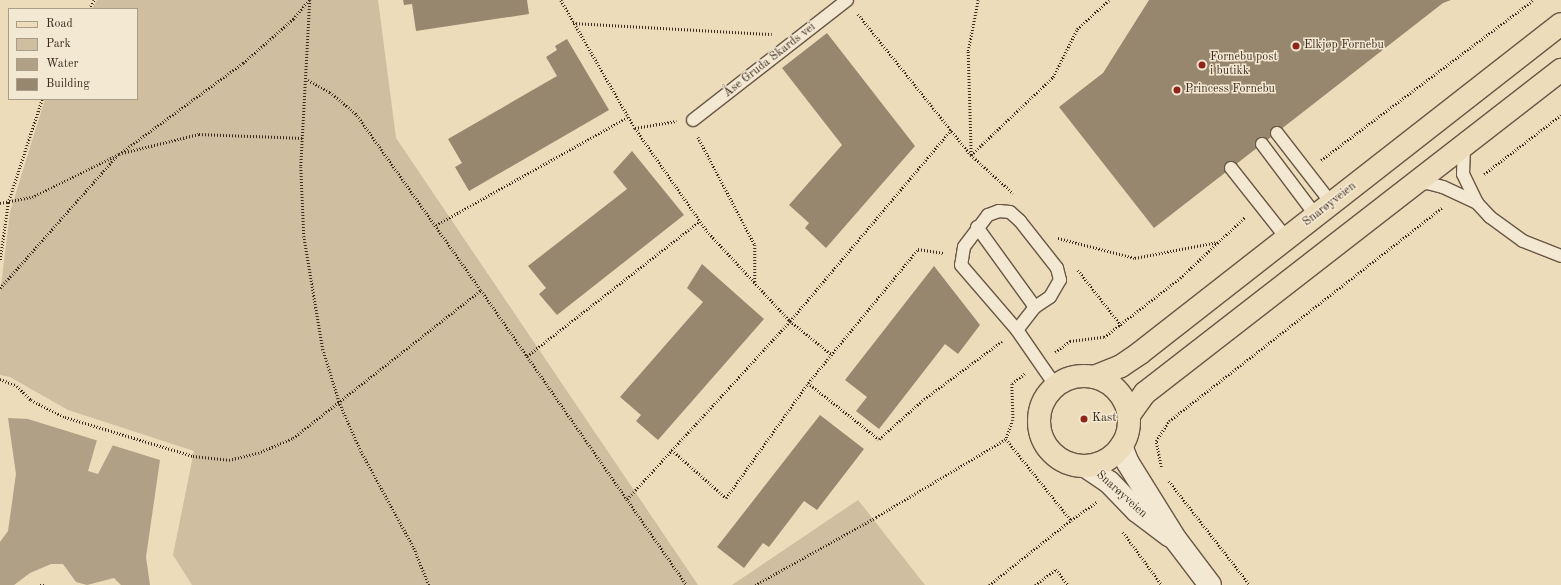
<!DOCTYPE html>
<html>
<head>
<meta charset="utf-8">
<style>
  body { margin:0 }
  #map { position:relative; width:1561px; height:585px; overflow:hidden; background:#eddcba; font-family:"Old Standard TT",serif }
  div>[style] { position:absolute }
  .green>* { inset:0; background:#cfbe9f }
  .water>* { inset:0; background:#b0a085 }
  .pier>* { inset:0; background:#eddcba }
  .building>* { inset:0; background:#98876f }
  .path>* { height:2.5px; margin-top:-1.25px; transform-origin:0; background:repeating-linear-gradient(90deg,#3b2b1e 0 1px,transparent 0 3px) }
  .roads { filter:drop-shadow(1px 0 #685745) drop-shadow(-1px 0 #685745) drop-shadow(0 1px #685745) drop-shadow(0 -1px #685745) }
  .lane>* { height:12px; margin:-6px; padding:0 6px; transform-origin:6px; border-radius:6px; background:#f3e8d2 }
  .secondary>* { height:22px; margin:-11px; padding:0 11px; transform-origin:11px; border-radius:11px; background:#f3e8d2 }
  .primary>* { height:22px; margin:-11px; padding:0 11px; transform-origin:11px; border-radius:11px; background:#eddcba }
  .primary>.ring { margin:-11px; padding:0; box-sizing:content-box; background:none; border:22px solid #eddcba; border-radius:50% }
  .dots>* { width:11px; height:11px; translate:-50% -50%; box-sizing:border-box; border:2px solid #f3e8d2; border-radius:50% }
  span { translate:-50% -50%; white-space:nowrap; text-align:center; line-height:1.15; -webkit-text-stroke:3px #f3e8d2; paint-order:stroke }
  .poi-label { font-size:12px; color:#3b2b1e }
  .left { translate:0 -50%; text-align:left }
  .street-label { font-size:12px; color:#3b2b1e }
  .legend { position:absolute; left:8px; top:8px; width:130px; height:92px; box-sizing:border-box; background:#f3e8d2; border:1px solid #a99c8a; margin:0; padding:5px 7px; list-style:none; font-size:12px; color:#3b2b1e }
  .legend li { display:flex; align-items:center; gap:8px; height:20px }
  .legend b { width:20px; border:1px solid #a99c8a }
</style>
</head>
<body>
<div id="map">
  <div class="green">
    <i style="clip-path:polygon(97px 0,378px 0,396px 138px,698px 585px,192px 585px,173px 555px,194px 451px,68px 410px,10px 377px,0 375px,0 294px,10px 212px,45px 99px,137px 99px,137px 9px,92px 9px)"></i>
    <i style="clip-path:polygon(858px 500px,925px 585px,732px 585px)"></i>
  </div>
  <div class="water">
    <i style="clip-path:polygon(8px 418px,28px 419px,160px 460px,146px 557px,150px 585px,121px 585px,114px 578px,87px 585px,76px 582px,63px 564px,51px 564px,30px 573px,14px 585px,0 585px,0 542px,8px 531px,16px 474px)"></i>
  </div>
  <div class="pier">
    <i style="clip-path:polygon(97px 440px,113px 445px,98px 474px,88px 471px)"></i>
  </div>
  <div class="building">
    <i style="clip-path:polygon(403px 0,527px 0,529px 14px,416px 31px,412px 4px,404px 5px)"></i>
    <i style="clip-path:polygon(1149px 0,1451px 0,1443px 3px,1154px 228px,1059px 107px,1103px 73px)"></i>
    <i style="clip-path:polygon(827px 33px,915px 146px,826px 248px,805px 228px,809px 223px,789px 205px,842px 145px,782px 68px)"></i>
    <i style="clip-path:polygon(567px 39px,609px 110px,469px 191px,455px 167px,462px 163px,448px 139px,557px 76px,546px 57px,557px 50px,555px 46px)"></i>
    <i style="clip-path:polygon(632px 151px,684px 215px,557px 315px,539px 294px,546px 288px,528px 266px,627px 189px,613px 172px)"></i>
    <i style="clip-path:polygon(702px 264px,764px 319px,658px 440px,636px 421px,641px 415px,620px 397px,703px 302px,687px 288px)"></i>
    <i style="clip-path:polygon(934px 266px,980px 325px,958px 354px,945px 344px,879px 429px,856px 411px,867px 397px,845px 380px)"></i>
    <i style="clip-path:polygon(820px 415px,864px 449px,817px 510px,804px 501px,769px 547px,763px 543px,744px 568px,717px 547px)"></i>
  </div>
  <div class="path">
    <i style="left:310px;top:0;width:167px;rotate:93.1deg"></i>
    <i style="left:301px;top:167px;width:69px;rotate:87.5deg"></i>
    <i style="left:304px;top:236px;width:115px;rotate:80.5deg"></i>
    <i style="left:323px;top:349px;width:58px;rotate:72.8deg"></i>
    <i style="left:340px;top:404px;width:51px;rotate:65.9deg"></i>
    <i style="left:361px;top:451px;width:111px;rotate:61.3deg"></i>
    <i style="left:414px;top:548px;width:40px;rotate:68deg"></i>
    <i style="left:561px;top:0;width:148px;rotate:60deg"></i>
    <i style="left:635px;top:128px;width:126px;rotate:55deg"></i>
    <i style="left:707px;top:231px;width:122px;rotate:47.3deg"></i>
    <i style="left:790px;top:321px;width:53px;rotate:38.8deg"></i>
    <i style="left:89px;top:9px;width:10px;rotate:-61deg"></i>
    <i style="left:858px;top:14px;width:181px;rotate:51.3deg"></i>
    <i style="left:971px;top:155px;width:57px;rotate:42.1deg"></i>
    <i style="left:573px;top:23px;width:199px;rotate:3.2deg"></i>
    <i style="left:308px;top:80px;width:25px;rotate:29deg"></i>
    <i style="left:330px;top:92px;width:35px;rotate:40deg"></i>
    <i style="left:357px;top:115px;width:214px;rotate:54.7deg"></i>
    <i style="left:635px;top:128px;width:42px;rotate:-9.7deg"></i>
    <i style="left:698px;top:137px;width:122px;rotate:62.2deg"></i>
    <i style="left:755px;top:245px;width:37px;rotate:90deg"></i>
    <i style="left:122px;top:153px;width:79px;rotate:-13.9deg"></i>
    <i style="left:199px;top:134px;width:104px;rotate:2.2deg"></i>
    <i style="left:971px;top:155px;width:113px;rotate:-43.6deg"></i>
    <i style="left:1053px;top:77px;width:54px;rotate:-63.4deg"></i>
    <i style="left:1077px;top:29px;width:43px;rotate:-42.2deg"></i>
    <i style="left:971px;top:155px;width:104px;rotate:-91.7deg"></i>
    <i style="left:968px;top:51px;width:52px;rotate:-78.9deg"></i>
    <i style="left:1321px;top:160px;width:266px;rotate:-37deg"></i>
    <i style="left:1484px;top:174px;width:97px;rotate:-37.5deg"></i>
    <i style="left:0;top:203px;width:33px;rotate:-11deg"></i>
    <i style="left:32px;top:197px;width:97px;rotate:-26.3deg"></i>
    <i style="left:119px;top:154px;width:154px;rotate:-36.3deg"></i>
    <i style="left:243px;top:63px;width:67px;rotate:-41.3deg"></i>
    <i style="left:293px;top:19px;width:25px;rotate:-50deg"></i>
    <i style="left:436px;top:225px;width:220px;rotate:-29.4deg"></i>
    <i style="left:1058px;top:238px;width:80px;rotate:14.6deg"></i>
    <i style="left:1135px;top:258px;width:84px;rotate:-11deg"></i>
    <i style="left:0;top:260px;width:58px;rotate:-82deg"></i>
    <i style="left:8px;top:203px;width:109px;rotate:-71.9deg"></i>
    <i style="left:1078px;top:270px;width:70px;rotate:52deg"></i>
    <i style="left:0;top:288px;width:175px;rotate:-48.5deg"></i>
    <i style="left:1055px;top:352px;width:19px;rotate:-36deg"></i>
    <i style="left:1070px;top:341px;width:34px;rotate:-7deg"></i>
    <i style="left:1104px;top:337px;width:96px;rotate:-37.8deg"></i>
    <i style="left:1180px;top:278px;width:89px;rotate:-43.2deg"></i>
    <i style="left:527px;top:356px;width:219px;rotate:-38deg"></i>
    <i style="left:1025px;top:374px;width:16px;rotate:142deg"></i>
    <i style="left:1012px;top:384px;width:36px;rotate:88deg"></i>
    <i style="left:1013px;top:420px;width:20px;rotate:110deg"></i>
    <i style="left:1006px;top:439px;width:104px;rotate:51.3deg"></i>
    <i style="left:1071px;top:520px;width:32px;rotate:-35deg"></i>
    <i style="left:0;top:379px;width:18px;rotate:22deg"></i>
    <i style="left:17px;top:386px;width:20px;rotate:45deg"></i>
    <i style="left:31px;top:400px;width:38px;rotate:27deg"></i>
    <i style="left:65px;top:417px;width:134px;rotate:16.9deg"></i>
    <i style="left:193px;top:456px;width:36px;rotate:6deg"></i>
    <i style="left:229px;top:460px;width:30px;rotate:-14deg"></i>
    <i style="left:258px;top:453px;width:38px;rotate:-23deg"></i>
    <i style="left:293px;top:438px;width:239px;rotate:-38.2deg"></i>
    <i style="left:481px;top:290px;width:360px;rotate:55.1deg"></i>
    <i style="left:808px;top:383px;width:90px;rotate:38.3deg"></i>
    <i style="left:879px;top:439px;width:60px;rotate:-41.6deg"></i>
    <i style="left:924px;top:399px;width:97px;rotate:-36.6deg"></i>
    <i style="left:672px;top:450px;width:72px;rotate:41.6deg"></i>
    <i style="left:726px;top:498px;width:141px;rotate:-54.5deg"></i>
    <i style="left:808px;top:383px;width:173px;rotate:-50.6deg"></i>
    <i style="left:918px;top:249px;width:26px;rotate:9deg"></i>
    <i style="left:1161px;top:467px;width:26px;rotate:-101deg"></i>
    <i style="left:1156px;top:441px;width:24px;rotate:-57deg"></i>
    <i style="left:1169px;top:421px;width:346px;rotate:-38deg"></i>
    <i style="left:1169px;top:481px;width:132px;rotate:52.1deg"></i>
    <i style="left:627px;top:499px;width:241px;rotate:-47.5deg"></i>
    <i style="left:790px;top:321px;width:250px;rotate:-49.9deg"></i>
    <i style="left:1123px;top:532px;width:66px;rotate:53.7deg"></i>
    <i style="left:40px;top:585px;width:4px"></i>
    <i style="left:755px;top:585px;width:139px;rotate:-29.3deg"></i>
    <i style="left:876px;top:517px;width:152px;rotate:-31deg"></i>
    <i style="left:989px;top:585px;width:105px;rotate:-38.4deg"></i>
    <i style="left:1035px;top:585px;width:26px;rotate:-37deg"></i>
    <i style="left:1056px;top:569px;width:20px;rotate:53deg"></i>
  </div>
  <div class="roads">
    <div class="lane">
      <i style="left:693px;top:120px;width:195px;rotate:-37.9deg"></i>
      <i style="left:1277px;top:133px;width:90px;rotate:52.2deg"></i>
      <i style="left:1262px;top:144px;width:90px;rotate:53.1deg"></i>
      <i style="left:1464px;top:146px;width:28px;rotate:92deg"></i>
      <i style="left:1463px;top:174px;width:32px;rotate:64deg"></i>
      <i style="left:1477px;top:203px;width:19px;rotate:47deg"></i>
      <i style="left:1490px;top:217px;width:41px;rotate:36deg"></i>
      <i style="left:1523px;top:241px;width:41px;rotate:21.5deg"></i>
      <i style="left:1231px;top:168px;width:90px;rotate:51.7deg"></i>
      <i style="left:1416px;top:185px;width:11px;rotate:-10deg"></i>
      <i style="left:1427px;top:183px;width:16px;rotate:14deg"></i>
      <i style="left:1443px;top:187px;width:38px;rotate:25deg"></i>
      <i style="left:977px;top:227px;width:99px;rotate:54.1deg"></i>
      <i style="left:1017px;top:330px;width:29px;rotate:-52deg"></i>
      <i style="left:1035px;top:307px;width:18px;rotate:-34deg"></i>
      <i style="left:1050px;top:297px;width:20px;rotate:-60deg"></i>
      <i style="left:1060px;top:280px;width:12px;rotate:-104deg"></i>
      <i style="left:1057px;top:268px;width:60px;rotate:-128.2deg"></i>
      <i style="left:1020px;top:221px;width:13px;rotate:-138deg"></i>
      <i style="left:1010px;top:212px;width:11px;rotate:-175deg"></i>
      <i style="left:999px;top:211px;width:12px;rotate:160deg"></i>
      <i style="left:988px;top:215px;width:40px;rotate:127deg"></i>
      <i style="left:964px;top:247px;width:18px;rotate:99deg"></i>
      <i style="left:961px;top:265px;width:86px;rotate:49.3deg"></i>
      <i style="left:1017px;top:330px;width:67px;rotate:55.4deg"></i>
    </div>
    <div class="secondary">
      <i style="left:1121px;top:446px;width:18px;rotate:68deg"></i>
      <i style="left:1128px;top:463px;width:91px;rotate:58.1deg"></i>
      <i style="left:1176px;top:540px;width:56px;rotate:52.9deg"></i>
      <i style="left:1085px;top:466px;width:29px;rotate:34deg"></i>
      <i style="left:1109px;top:482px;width:40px;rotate:46deg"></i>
      <i style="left:1137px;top:511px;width:41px;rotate:37.1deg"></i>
    </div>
    <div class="primary">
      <i class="ring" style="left:1039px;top:376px;width:68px;height:68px"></i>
      <i style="left:1094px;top:377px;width:29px;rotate:-22deg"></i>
      <i style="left:1121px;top:366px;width:23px;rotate:-34deg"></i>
      <i style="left:1140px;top:353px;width:534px;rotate:-38.01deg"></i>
      <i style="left:1129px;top:415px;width:27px;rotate:-54deg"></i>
      <i style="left:1145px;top:393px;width:527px;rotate:-37.83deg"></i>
    </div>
  </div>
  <div class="dots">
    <i style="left:1296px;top:46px;background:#8f2418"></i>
    <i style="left:1202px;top:65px;background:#8f2418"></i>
    <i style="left:1177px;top:90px;background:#8f2418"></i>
    <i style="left:1084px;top:419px;background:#8f2418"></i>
  </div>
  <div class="poi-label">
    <span class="left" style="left:1304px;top:46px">Elkjøp Fornebu</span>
    <span class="left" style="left:1210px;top:65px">Fornebu post<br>i butikk</span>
    <span class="left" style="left:1185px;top:90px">Princess Fornebu</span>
    <span class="left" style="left:1092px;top:419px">Kast</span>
  </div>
  <div class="street-label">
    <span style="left:770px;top:61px;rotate:-38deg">Åse Gruda Skards vei</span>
    <span style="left:1330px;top:205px;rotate:-38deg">Snarøyveien</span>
    <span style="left:1121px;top:495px;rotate:42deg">Snarøyveien</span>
  </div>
  <ul class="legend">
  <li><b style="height:5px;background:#eddcba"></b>Road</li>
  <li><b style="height:11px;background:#cfbe9f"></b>Park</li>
  <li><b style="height:11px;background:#b0a085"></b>Water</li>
  <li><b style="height:11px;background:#98876f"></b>Building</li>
  </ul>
</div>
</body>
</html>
